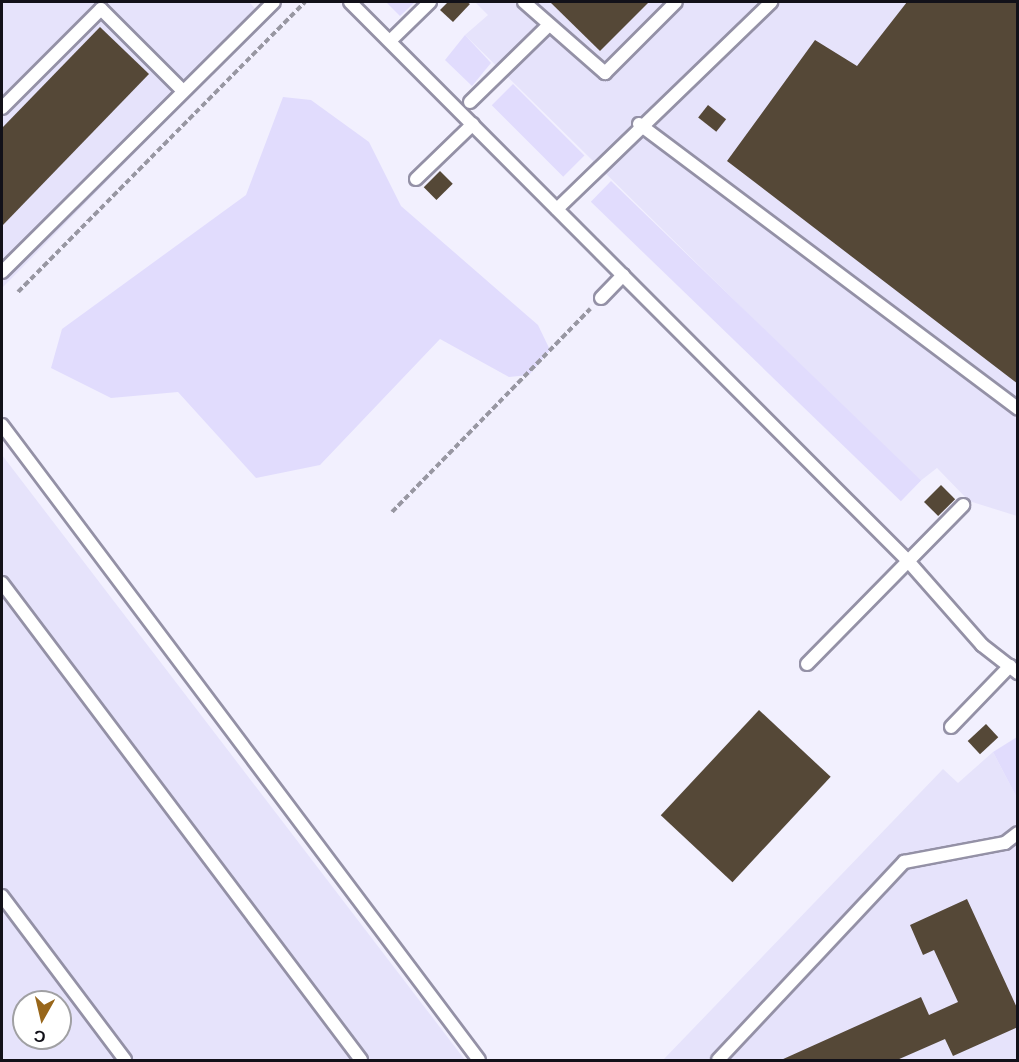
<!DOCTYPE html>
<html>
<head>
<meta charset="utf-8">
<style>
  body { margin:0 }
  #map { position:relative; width:1019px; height:1062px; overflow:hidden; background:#f2f0fe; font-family:"Work Sans",sans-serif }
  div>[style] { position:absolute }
  .built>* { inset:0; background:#e6e3fb }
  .green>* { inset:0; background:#e1dcfd; transform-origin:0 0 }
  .building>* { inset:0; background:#554837; transform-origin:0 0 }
  .path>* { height:4px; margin-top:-2px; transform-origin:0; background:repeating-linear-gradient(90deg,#9897a2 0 6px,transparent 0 9px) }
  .roads { filter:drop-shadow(2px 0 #9491a6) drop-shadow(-2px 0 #9491a6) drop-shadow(0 2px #9491a6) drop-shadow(0 -2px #9491a6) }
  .service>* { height:12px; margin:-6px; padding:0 6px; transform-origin:6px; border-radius:6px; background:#fff }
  span { translate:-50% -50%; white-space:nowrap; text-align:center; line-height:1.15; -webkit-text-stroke:6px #fff; paint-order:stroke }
  .frame { position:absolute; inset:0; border:3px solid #121119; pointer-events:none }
  .north { position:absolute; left:12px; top:990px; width:60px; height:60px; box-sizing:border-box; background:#fff; border:2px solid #a0a0a3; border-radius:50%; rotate:188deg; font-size:16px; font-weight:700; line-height:24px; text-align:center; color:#121119 }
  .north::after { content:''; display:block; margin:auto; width:21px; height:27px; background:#98661a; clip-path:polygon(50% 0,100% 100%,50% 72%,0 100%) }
</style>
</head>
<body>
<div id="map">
  <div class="built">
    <i style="clip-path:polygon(2px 2px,249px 2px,266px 20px,2px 288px)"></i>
    <i style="clip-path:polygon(475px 2px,1017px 2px,1017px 516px,969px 501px,937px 468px,919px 482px,465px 35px,488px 15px)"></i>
    <i style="clip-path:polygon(evenodd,2px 455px,465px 1060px,2px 1060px,2px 455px,24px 1002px,60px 1002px,60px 1038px,24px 1038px,24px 1002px)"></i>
    <i style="clip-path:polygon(993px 752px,1017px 798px,1017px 1060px,663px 1060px,943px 769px,958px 783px)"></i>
  </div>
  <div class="green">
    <i style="clip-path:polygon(386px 2px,385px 2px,415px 2px,400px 16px)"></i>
    <i style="clip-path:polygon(465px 35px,491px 63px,472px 86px,445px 60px)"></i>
    <i style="left:513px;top:84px;width:101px;height:30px;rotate:45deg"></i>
    <i style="clip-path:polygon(283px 97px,311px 100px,369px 142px,401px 206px,538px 325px,550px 350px,529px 375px,509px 377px,440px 339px,320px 465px,256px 478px,178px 392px,111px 398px,51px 368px,62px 329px,246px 195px)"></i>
    <i style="left:611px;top:181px;width:431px;height:29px;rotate:44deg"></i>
    <i style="clip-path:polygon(1017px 737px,1017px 798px,993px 752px)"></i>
  </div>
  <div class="building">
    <i style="clip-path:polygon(448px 2px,467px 2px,470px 4px,453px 22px,440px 10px)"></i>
    <i style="clip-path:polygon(550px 2px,649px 2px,600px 51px)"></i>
    <i style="clip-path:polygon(907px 2px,1018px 2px,1018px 384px,727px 161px,815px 40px,857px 66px)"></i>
    <i style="clip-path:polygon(100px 27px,149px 74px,2px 226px,2px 128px)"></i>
    <i style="left:708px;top:105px;width:23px;height:16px;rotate:38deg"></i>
    <i style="left:440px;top:171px;width:18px;height:23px;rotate:45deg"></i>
    <i style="left:941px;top:485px;width:20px;height:24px;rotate:45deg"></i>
    <i style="left:759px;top:710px;width:98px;height:144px;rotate:43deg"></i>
    <i style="left:986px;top:724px;width:18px;height:25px;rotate:47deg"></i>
    <i style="clip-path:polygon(967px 899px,1018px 1010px,1018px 1027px,953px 1056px,945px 1039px,897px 1060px,781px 1060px,921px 997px,929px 1015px,958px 1002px,934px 950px,923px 955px,910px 925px)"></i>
  </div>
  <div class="path">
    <i style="left:18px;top:292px;width:408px;rotate:-45.3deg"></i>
    <i style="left:392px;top:512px;width:284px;rotate:-45.7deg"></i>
  </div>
  <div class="roads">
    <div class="service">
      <i style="left:350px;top:2px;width:790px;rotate:45.05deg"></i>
      <i style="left:908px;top:561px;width:112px;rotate:48.6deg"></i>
      <i style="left:982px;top:645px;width:46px;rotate:37.9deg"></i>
      <i style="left:524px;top:2px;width:108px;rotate:41.2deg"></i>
      <i style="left:605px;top:73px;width:100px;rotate:-45deg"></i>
      <i style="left:390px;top:41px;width:56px;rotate:-44.3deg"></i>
      <i style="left:470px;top:102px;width:109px;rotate:-44.3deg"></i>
      <i style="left:2px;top:108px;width:140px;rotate:-45deg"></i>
      <i style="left:101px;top:9px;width:116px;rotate:45deg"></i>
      <i style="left:639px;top:124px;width:474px;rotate:36.9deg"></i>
      <i style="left:416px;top:179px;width:79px;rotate:-44deg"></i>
      <i style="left:557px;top:209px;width:298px;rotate:-44deg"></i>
      <i style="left:2px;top:272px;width:383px;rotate:-44.8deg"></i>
      <i style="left:601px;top:298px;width:32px;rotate:-46deg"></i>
      <i style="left:2px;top:425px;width:794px;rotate:53.09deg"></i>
      <i style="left:2px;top:583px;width:597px;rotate:53.03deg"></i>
      <i style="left:807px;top:664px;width:223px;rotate:-45.5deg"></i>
      <i style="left:951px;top:727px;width:85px;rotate:-46deg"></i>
      <i style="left:2px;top:896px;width:205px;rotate:53.1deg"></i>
      <i style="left:718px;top:1060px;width:272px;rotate:-46.8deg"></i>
      <i style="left:904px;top:862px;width:103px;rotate:-10.7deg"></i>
      <i style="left:1005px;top:843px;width:16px;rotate:-38deg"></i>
    </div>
  </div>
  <div class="frame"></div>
  <div class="north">С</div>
</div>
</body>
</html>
